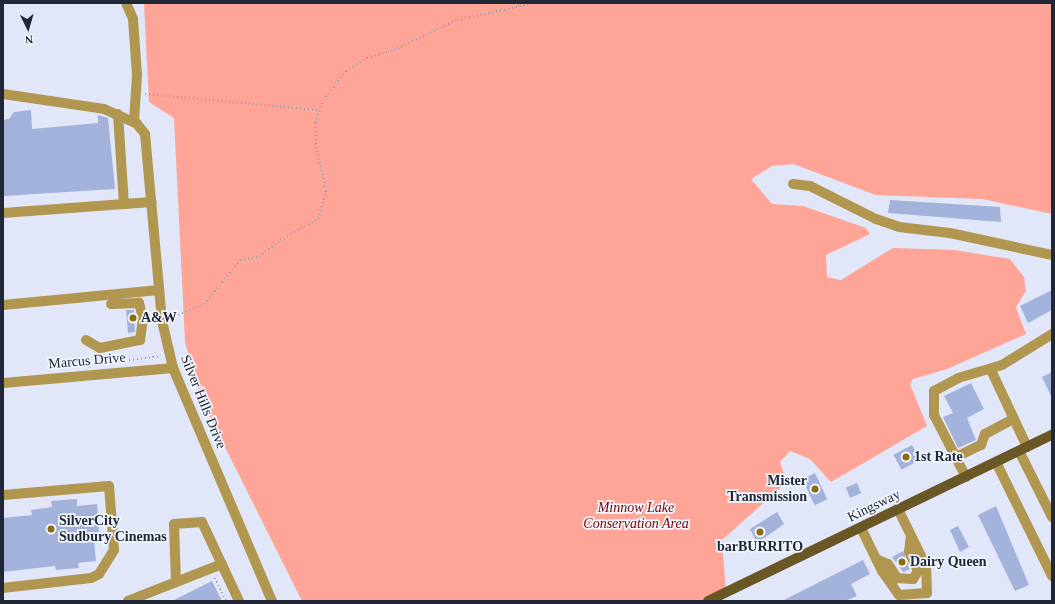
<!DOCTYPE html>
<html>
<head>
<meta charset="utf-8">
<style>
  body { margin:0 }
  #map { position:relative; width:1055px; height:604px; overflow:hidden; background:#e1e7f8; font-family:Georgia,serif }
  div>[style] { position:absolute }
  .green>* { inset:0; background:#ffa598 }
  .building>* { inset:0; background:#a2b2da; transform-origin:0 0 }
  .path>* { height:1.5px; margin-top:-0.75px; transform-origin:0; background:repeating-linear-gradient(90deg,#959bab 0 1px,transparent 0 4px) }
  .minor>* { height:10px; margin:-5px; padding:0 5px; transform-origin:5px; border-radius:5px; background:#b19650 }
  .major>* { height:10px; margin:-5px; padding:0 5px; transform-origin:5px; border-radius:5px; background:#695725 }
  .dots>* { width:11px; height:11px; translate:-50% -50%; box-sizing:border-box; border:2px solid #f1f5fd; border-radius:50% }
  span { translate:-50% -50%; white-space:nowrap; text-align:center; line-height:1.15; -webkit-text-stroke:3.5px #f1f5fd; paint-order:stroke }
  .poi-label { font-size:14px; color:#212736; font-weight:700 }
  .left { translate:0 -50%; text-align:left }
  .right { translate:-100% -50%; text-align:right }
  .street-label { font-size:14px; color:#212736 }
  .park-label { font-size:14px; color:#770203; font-style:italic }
  .frame { position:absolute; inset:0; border:4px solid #212736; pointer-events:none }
  .north { position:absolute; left:8px; top:8px; width:40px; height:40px; -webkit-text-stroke:3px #f1f5fd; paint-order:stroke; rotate:175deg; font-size:11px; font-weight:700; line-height:16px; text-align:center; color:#212736 }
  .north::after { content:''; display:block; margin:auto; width:14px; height:18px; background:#212736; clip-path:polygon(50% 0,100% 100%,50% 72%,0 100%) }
</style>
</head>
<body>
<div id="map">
  <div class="green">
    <i style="clip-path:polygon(144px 3px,1052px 3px,1052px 214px,982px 199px,876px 195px,793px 164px,772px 166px,751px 179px,772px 204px,803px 206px,866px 228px,870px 234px,826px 255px,827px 277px,841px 280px,893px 248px,954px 250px,1010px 259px,1024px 277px,1026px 291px,1016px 307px,1026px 334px,947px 369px,913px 379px,910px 384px,927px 426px,831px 482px,810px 459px,790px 451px,780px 462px,787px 482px,722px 540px,726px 592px,707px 601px,302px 601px,201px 399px,185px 342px,174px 118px,149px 102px)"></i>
  </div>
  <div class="building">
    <i style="clip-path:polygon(31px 110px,32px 129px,98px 123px,98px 115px,108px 118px,115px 189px,3px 196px,3px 120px,9px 119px,14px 112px)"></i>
    <i style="clip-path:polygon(890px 200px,1000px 207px,1001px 222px,888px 213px)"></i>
    <i style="clip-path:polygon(1052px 290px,1052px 310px,1028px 323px,1020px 306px)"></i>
    <i style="clip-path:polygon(126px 310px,134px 310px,135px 332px,128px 333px)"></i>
    <i style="clip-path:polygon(1052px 372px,1052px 398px,1042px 377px)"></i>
    <i style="clip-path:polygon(971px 383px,984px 409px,967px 418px,976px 440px,958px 448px,943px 417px,953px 413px,944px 396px)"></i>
    <i style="left:912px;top:445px;width:17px;height:21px;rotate:62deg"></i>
    <i style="left:815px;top:473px;width:29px;height:14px;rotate:65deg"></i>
    <i style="left:857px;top:483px;width:11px;height:12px;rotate:68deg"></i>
    <i style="clip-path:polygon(77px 499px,77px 506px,97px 504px,100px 541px,94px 541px,96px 561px,78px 563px,79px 568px,56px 570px,55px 566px,3px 572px,3px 518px,32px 515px,31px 510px,52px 507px,51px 501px)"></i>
    <i style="clip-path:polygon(996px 506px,1029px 585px,1015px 591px,978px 515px)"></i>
    <i style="clip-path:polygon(777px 512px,784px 524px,757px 543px,750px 529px)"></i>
    <i style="clip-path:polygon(958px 526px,969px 547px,960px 552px,950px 530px)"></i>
    <i style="clip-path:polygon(903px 551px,910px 569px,903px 572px,892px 557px)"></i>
    <i style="clip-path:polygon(863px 560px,870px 574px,851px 584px,857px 596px,845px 601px,782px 601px)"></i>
    <i style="clip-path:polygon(212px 581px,222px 601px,172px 601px)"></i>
  </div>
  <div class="path">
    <i style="left:145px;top:94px;width:175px;rotate:5.3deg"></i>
    <i style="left:171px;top:318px;width:36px;rotate:-23deg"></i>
    <i style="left:204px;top:304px;width:57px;rotate:-50.7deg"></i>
    <i style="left:240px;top:260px;width:19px;rotate:-9deg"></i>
    <i style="left:259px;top:257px;width:27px;rotate:-39deg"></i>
    <i style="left:280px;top:240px;width:43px;rotate:-28.9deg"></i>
    <i style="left:318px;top:219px;width:29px;rotate:-74deg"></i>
    <i style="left:326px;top:191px;width:44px;rotate:-103.1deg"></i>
    <i style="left:316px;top:148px;width:25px;rotate:-92deg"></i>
    <i style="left:315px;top:123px;width:24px;rotate:-71deg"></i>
    <i style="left:323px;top:100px;width:37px;rotate:-52deg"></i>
    <i style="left:346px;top:71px;width:25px;rotate:-32deg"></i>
    <i style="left:367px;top:58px;width:28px;rotate:-17deg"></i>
    <i style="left:394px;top:50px;width:70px;rotate:-25.5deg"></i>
    <i style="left:457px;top:20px;width:79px;rotate:-12.4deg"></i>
    <i style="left:101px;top:364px;width:60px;rotate:-7.7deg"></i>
    <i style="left:215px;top:578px;width:25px;rotate:64deg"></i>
  </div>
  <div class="minor">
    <i style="left:126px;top:3px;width:17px;rotate:66deg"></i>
    <i style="left:133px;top:19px;width:56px;rotate:85.9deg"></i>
    <i style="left:137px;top:75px;width:47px;rotate:93.7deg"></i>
    <i style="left:3px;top:94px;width:102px;rotate:8.4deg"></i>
    <i style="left:104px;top:109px;width:36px;rotate:24deg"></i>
    <i style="left:137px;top:124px;width:13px;rotate:51deg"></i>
    <i style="left:145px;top:134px;width:188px;rotate:84.8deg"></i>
    <i style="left:162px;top:321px;width:48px;rotate:76.8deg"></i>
    <i style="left:173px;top:368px;width:253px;rotate:67deg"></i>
    <i style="left:118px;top:114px;width:90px;rotate:86.2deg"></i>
    <i style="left:793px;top:184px;width:17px;rotate:7deg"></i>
    <i style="left:810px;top:186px;width:74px;rotate:26.6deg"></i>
    <i style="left:876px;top:219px;width:24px;rotate:19deg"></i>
    <i style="left:899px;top:227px;width:51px;rotate:6.7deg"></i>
    <i style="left:950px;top:233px;width:104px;rotate:12.2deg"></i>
    <i style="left:3px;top:213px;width:149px;rotate:-4.2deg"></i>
    <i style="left:3px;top:305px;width:157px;rotate:-5.5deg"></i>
    <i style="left:86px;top:340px;width:16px;rotate:30deg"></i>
    <i style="left:100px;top:348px;width:41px;rotate:-11.3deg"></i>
    <i style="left:140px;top:340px;width:22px;rotate:-82deg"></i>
    <i style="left:143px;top:318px;width:16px;rotate:-105deg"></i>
    <i style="left:139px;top:303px;width:28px;rotate:178deg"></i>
    <i style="left:991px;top:370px;width:85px;rotate:64.9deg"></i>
    <i style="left:3px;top:383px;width:171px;rotate:-5deg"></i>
    <i style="left:1019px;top:451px;width:74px;rotate:63.4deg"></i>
    <i style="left:956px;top:457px;width:28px;rotate:-26deg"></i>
    <i style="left:981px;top:445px;width:12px;rotate:-70deg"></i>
    <i style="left:985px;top:434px;width:32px;rotate:-28deg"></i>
    <i style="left:996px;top:462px;width:127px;rotate:63.8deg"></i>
    <i style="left:966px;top:477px;width:70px;rotate:-117.3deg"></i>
    <i style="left:934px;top:415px;width:24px;rotate:-90deg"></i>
    <i style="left:934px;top:391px;width:27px;rotate:-28deg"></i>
    <i style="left:958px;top:378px;width:46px;rotate:-16.5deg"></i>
    <i style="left:1002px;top:365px;width:59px;rotate:-31.8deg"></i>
    <i style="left:3px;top:495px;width:106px;rotate:-4.9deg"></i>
    <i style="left:109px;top:486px;width:64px;rotate:85.5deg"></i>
    <i style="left:114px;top:550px;width:28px;rotate:122deg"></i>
    <i style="left:99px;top:574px;width:9px;rotate:153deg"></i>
    <i style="left:91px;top:578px;width:89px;rotate:173.5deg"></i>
    <i style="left:861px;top:528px;width:48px;rotate:64deg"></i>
    <i style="left:882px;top:571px;width:29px;rotate:55deg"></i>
    <i style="left:899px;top:595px;width:28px;rotate:-4deg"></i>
    <i style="left:927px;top:593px;width:27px;rotate:-92deg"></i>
    <i style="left:926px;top:566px;width:64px;rotate:-116.2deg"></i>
    <i style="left:876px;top:559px;width:13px;rotate:23deg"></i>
    <i style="left:888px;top:564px;width:17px;rotate:57deg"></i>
    <i style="left:897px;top:578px;width:16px;rotate:4deg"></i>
    <i style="left:913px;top:579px;width:9px;rotate:-58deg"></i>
    <i style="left:918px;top:571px;width:21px;rotate:-115deg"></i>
    <i style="left:909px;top:552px;width:16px;rotate:-83deg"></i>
    <i style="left:176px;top:582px;width:58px;rotate:-92deg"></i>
    <i style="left:174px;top:524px;width:28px;rotate:-4deg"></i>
    <i style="left:202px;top:522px;width:87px;rotate:64.9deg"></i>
    <i style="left:128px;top:601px;width:101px;rotate:-21.5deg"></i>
  </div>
  <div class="major">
    <i style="left:708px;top:601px;width:382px;rotate:-25.8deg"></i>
  </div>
  <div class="dots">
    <i style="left:133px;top:318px;background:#8b6d0f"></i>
    <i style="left:906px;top:457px;background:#8b6d0f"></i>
    <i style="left:815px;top:489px;background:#8b6d0f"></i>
    <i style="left:51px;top:529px;background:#8b6d0f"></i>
    <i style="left:760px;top:532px;background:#8b6d0f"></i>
    <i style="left:902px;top:562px;background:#8b6d0f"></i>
  </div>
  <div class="poi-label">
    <span class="left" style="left:141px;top:318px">A&amp;W</span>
    <span class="left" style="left:914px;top:457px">1st Rate</span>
    <span class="right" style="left:807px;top:489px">Mister<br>Transmission</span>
    <span class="left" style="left:59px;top:529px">SilverCity<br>Sudbury Cinemas</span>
    <span style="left:760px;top:547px">barBURRITO</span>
    <span class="left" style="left:910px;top:562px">Dairy Queen</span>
  </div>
  <div class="street-label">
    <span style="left:87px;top:361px;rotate:-5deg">Marcus Drive</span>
    <span style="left:203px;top:402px;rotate:68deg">Silver Hills Drive</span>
    <span style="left:874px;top:506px;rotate:-26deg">Kingsway</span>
  </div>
  <div class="park-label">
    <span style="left:636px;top:516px">Minnow Lake<br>Conservation Area</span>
  </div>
  <div class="frame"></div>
  <div class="north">N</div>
</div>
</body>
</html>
